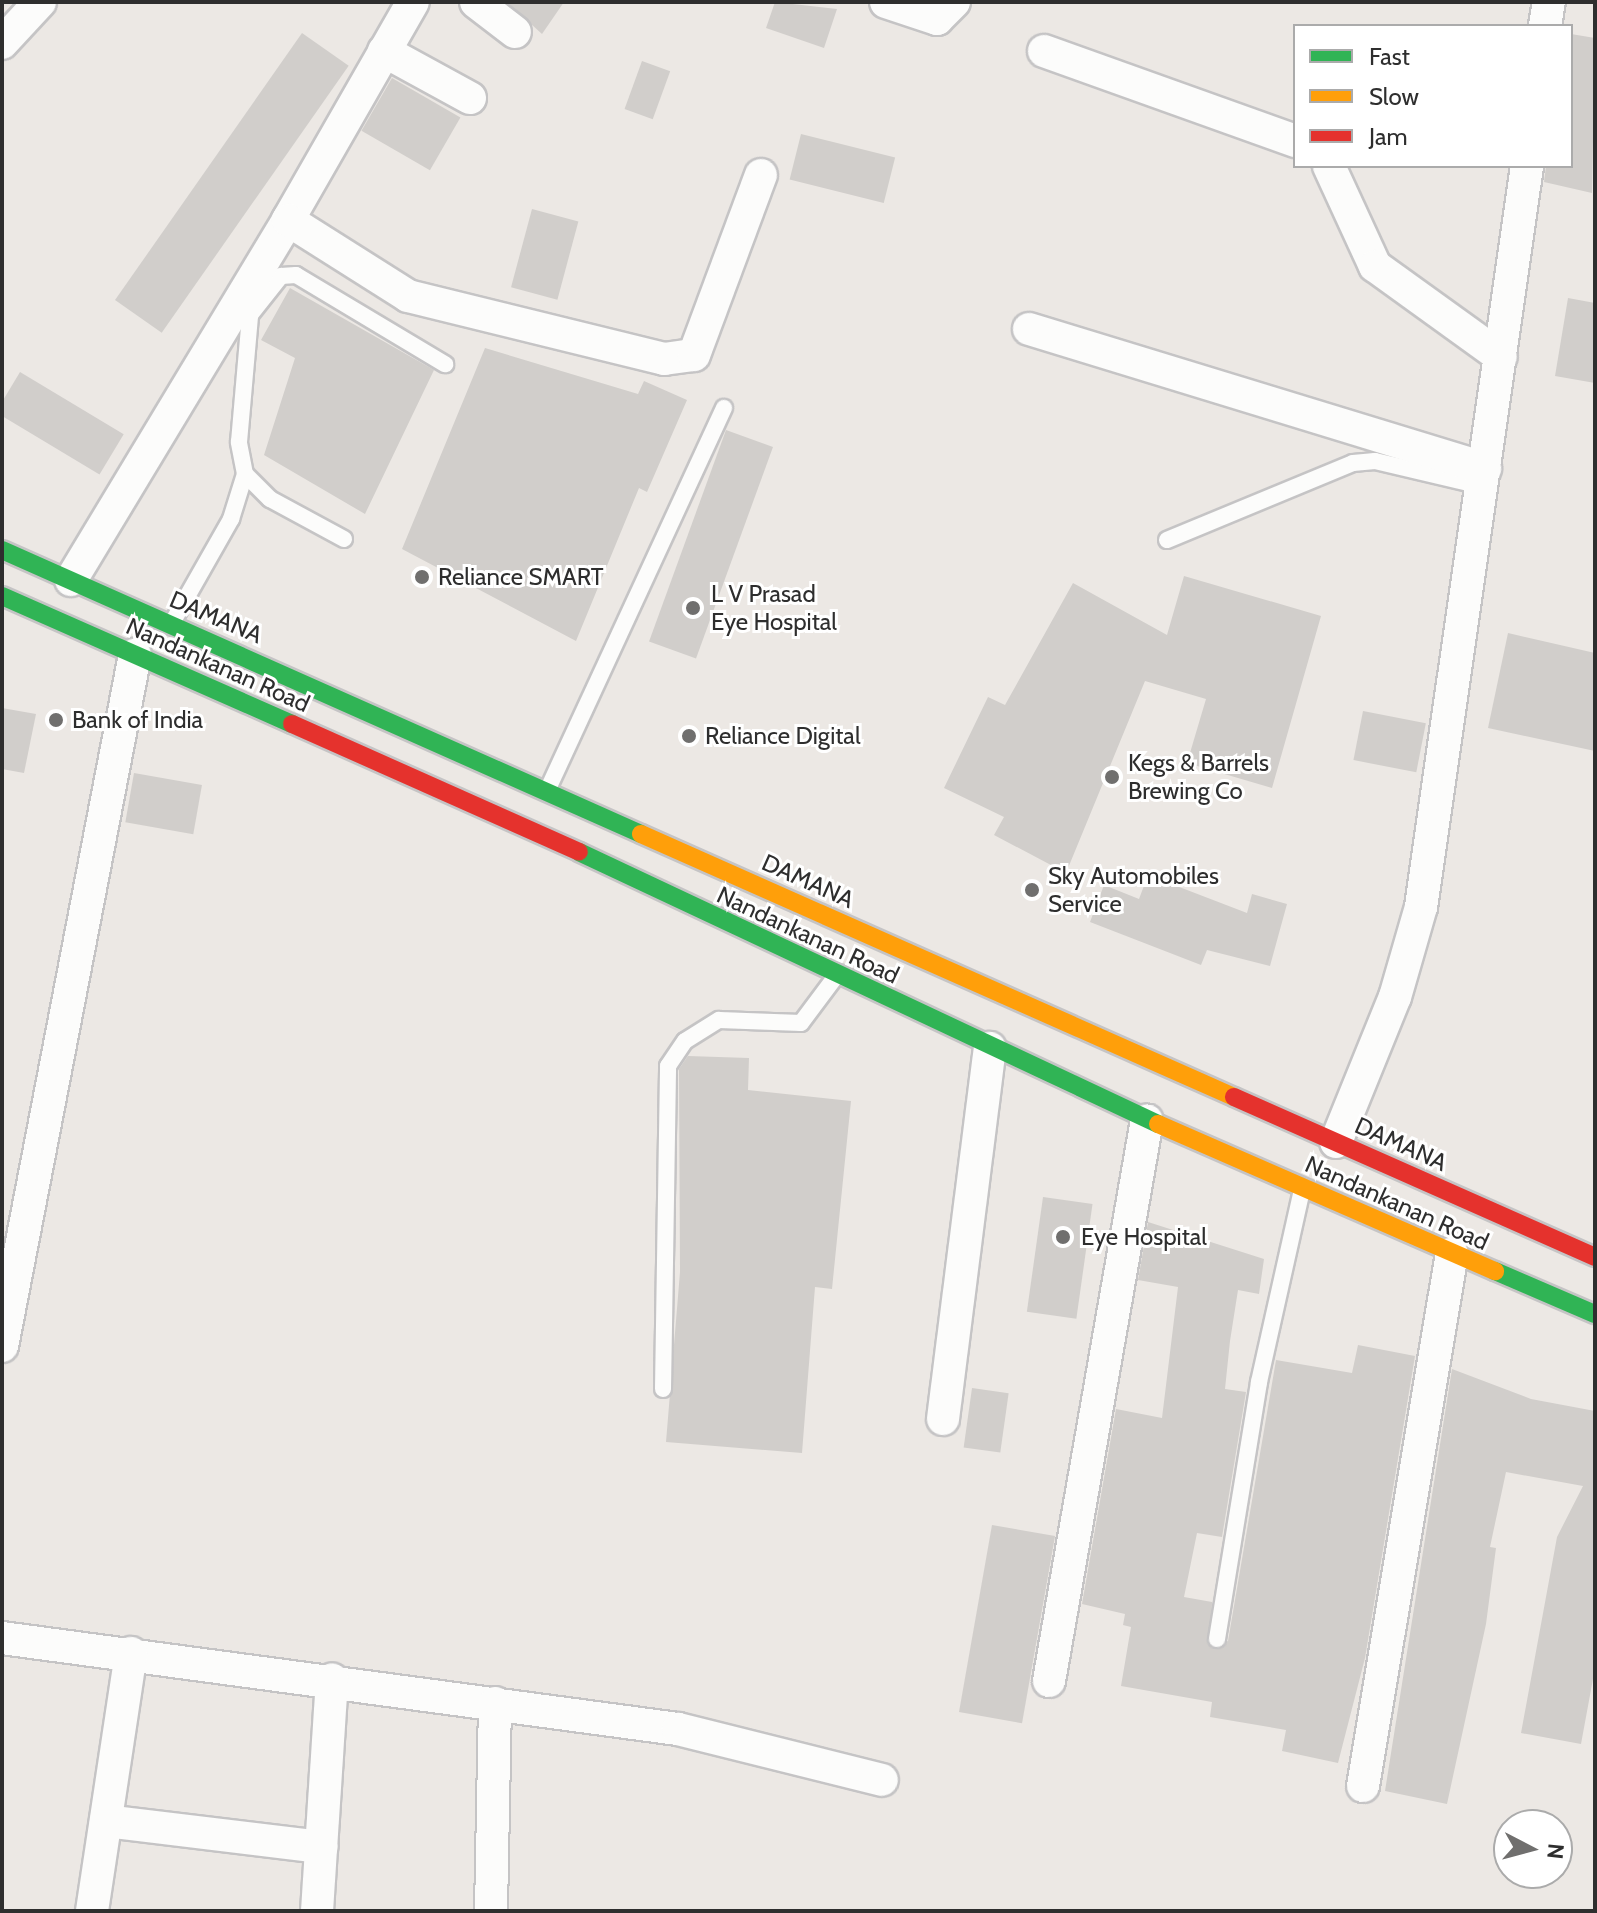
<!DOCTYPE html>
<html>
<head>
<meta charset="utf-8">
<style>
  body { margin:0 }
  #map { position:relative; width:1597px; height:1913px; overflow:hidden; background:#ece8e4; font-family:Cabin,sans-serif }
  div>[style] { position:absolute }
  .building>* { inset:0; background:#d1cecb; transform-origin:0 0 }
  .roads { filter:drop-shadow(2px 0 #c5c4c5) drop-shadow(-2px 0 #c5c4c5) drop-shadow(0 2px #c5c4c5) drop-shadow(0 -2px #c5c4c5) }
  .lane>* { height:16px; margin:-8px; padding:0 8px; transform-origin:8px; border-radius:8px; background:#fcfcfb }
  .street>* { height:32px; margin:-16px; padding:0 16px; transform-origin:16px; border-radius:16px; background:#fcfcfb }
  .fast>* { height:18px; margin:-9px; padding:0 9px; transform-origin:9px; border-radius:9px; background:#30b455 }
  .slow>* { height:18px; margin:-9px; padding:0 9px; transform-origin:9px; border-radius:9px; background:#ff9f0a }
  .jam>* { height:18px; margin:-9px; padding:0 9px; transform-origin:9px; border-radius:9px; background:#e5322d }
  .dots>* { width:22px; height:22px; translate:-50% -50%; box-sizing:border-box; border:4px solid #fff; border-radius:50% }
  span { translate:-50% -50%; white-space:nowrap; text-align:center; line-height:1.15; -webkit-text-stroke:6px #fff; paint-order:stroke }
  .poi-label { font-size:24px; color:#2e2e2e }
  .left { translate:0 -50%; text-align:left }
  .street-label { font-size:24px; color:#2e2e2e }
  .frame { position:absolute; inset:0; border:4px solid #2e2e2e; pointer-events:none }
  .legend { position:absolute; left:1293px; top:24px; width:280px; height:144px; box-sizing:border-box; background:#fff; border:2px solid #ababab; margin:0; padding:10px 14px; list-style:none; font-size:24px; color:#2e2e2e }
  .legend li { display:flex; align-items:center; gap:16px; height:40px }
  .legend b { width:40px; border:2px solid #ababab }
  .north { position:absolute; left:1493px; top:1809px; width:80px; height:80px; box-sizing:border-box; background:#fff; border:2px solid #ababab; border-radius:50%; rotate:96deg; font-size:22px; font-weight:700; line-height:32px; text-align:center; color:#2e2e2e }
  .north::after { content:''; display:block; margin:auto; width:28px; height:36px; background:#706f6e; clip-path:polygon(50% 0,100% 100%,50% 72%,0 100%) }
</style>
</head>
<body>
<div id="map">
  <div class="building">
    <i style="clip-path:polygon(507px 2px,564px 2px,542px 34px)"></i>
    <i style="clip-path:polygon(775px 2px,837px 9px,824px 48px,766px 28px)"></i>
    <i style="left:302px;top:33px;width:57px;height:326px;rotate:35deg"></i>
    <i style="clip-path:polygon(1571px 34px,1595px 38px,1592px 193px,1544px 182px,1546px 166px,1571px 166px)"></i>
    <i style="left:642px;top:61px;width:30px;height:51px;rotate:20deg"></i>
    <i style="left:392px;top:78px;width:79px;height:61px;rotate:30deg"></i>
    <i style="left:801px;top:134px;width:97px;height:47px;rotate:14deg"></i>
    <i style="left:532px;top:209px;width:48px;height:81px;rotate:15deg"></i>
    <i style="clip-path:polygon(290px 288px,434px 370px,365px 514px,264px 455px,295px 358px,261px 340px)"></i>
    <i style="clip-path:polygon(1568px 298px,1595px 303px,1595px 383px,1555px 376px)"></i>
    <i style="clip-path:polygon(485px 348px,638px 394px,644px 381px,687px 400px,647px 492px,639px 488px,576px 641px,402px 549px)"></i>
    <i style="left:20px;top:372px;width:121px;height:47px;rotate:31deg"></i>
    <i style="left:726px;top:430px;width:50px;height:225px;rotate:20deg"></i>
    <i style="clip-path:polygon(1184px 576px,1321px 616px,1272px 788px,1187px 763px,1206px 699px,1145px 681px,1066px 873px,994px 835px,1004px 817px,944px 788px,988px 697px,1005px 705px,1073px 583px,1167px 635px)"></i>
    <i style="clip-path:polygon(1508px 633px,1595px 653px,1595px 751px,1488px 728px)"></i>
    <i style="clip-path:polygon(2px 708px,36px 714px,24px 773px,2px 769px)"></i>
    <i style="left:1363px;top:711px;width:64px;height:50px;rotate:11deg"></i>
    <i style="left:134px;top:773px;width:69px;height:50px;rotate:10deg"></i>
    <i style="clip-path:polygon(1148px 875px,1247px 913px,1252px 894px,1287px 904px,1270px 966px,1207px 950px,1201px 965px,1090px 922px,1104px 885px,1139px 899px)"></i>
    <i style="clip-path:polygon(688px 1056px,749px 1058px,748px 1090px,851px 1101px,832px 1289px,815px 1287px,802px 1453px,666px 1442px,680px 1272px,679px 1069px)"></i>
    <i style="left:1043px;top:1197px;width:50px;height:116px;rotate:8deg"></i>
    <i style="clip-path:polygon(1148px 1222px,1264px 1259px,1259px 1294px,1238px 1290px,1230px 1341px,1225px 1389px,1246px 1392px,1222px 1537px,1197px 1533px,1184px 1597px,1212px 1602px,1211px 1648px,1228px 1641px,1276px 1360px,1352px 1373px,1358px 1345px,1415px 1356px,1365px 1658px,1338px 1763px,1282px 1751px,1286px 1730px,1210px 1717px,1212px 1702px,1121px 1686px,1131px 1627px,1123px 1625px,1125px 1614px,1082px 1604px,1116px 1409px,1162px 1418px,1178px 1287px,1138px 1280px)"></i>
    <i style="clip-path:polygon(1452px 1369px,1531px 1399px,1595px 1411px,1595px 1668px,1581px 1744px,1521px 1733px,1557px 1537px,1583px 1486px,1506px 1472px,1490px 1547px,1496px 1548px,1486px 1624px,1447px 1804px,1385px 1791px)"></i>
    <i style="left:972px;top:1388px;width:37px;height:60px;rotate:8deg"></i>
    <i style="left:992px;top:1525px;width:64px;height:190px;rotate:10deg"></i>
  </div>
  <div class="roads">
    <div class="lane">
      <i style="left:344px;top:539px;width:84px;rotate:-151.6deg"></i>
      <i style="left:270px;top:499px;width:35px;rotate:-135deg"></i>
      <i style="left:245px;top:474px;width:33px;rotate:-101deg"></i>
      <i style="left:239px;top:442px;width:127px;rotate:-85deg"></i>
      <i style="left:250px;top:315px;width:50px;rotate:-51.5deg"></i>
      <i style="left:281px;top:276px;width:15px;rotate:-4deg"></i>
      <i style="left:296px;top:275px;width:174px;rotate:30.9deg"></i>
      <i style="left:1167px;top:540px;width:201px;rotate:-22.5deg"></i>
      <i style="left:1353px;top:463px;width:22px;rotate:-5deg"></i>
      <i style="left:1375px;top:461px;width:110px;rotate:13.2deg"></i>
      <i style="left:172px;top:623px;width:120px;rotate:-60.4deg"></i>
      <i style="left:231px;top:519px;width:47px;rotate:-72.7deg"></i>
      <i style="left:547px;top:791px;width:422px;rotate:-65.2deg"></i>
      <i style="left:663px;top:1389px;width:323px;rotate:-89.1deg"></i>
      <i style="left:668px;top:1066px;width:30px;rotate:-56deg"></i>
      <i style="left:685px;top:1041px;width:40px;rotate:-32deg"></i>
      <i style="left:719px;top:1020px;width:82px;rotate:2.1deg"></i>
      <i style="left:801px;top:1023px;width:59px;rotate:-53.3deg"></i>
      <i style="left:1217px;top:1639px;width:260px;rotate:-80.7deg"></i>
      <i style="left:1259px;top:1382px;width:198px;rotate:-77.4deg"></i>
    </div>
    <div class="street">
      <i style="left:476px;top:2px;width:49px;rotate:37.6deg"></i>
      <i style="left:886px;top:2px;width:54px;rotate:18.4deg"></i>
      <i style="left:937px;top:19px;width:24px;rotate:-45deg"></i>
      <i style="left:1545px;top:26px;width:24px;rotate:-81deg"></i>
      <i style="left:2px;top:43px;width:56px;rotate:-47.2deg"></i>
      <i style="left:384px;top:51px;width:98px;rotate:28.7deg"></i>
      <i style="left:1044px;top:51px;width:267px;rotate:19.7deg"></i>
      <i style="left:1329px;top:166px;width:110px;rotate:65.3deg"></i>
      <i style="left:1375px;top:266px;width:155px;rotate:35.8deg"></i>
      <i style="left:288px;top:220px;width:251px;rotate:-60.2deg"></i>
      <i style="left:1029px;top:329px;width:477px;rotate:17deg"></i>
      <i style="left:71px;top:580px;width:420px;rotate:-58.9deg"></i>
      <i style="left:288px;top:220px;width:142px;rotate:32.3deg"></i>
      <i style="left:408px;top:296px;width:264px;rotate:13.8deg"></i>
      <i style="left:664px;top:359px;width:30px;rotate:-8deg"></i>
      <i style="left:694px;top:355px;width:192px;rotate:-69.6deg"></i>
      <i style="left:1336px;top:1142px;width:157px;rotate:-67.9deg"></i>
      <i style="left:1395px;top:997px;width:94px;rotate:-73.9deg"></i>
      <i style="left:1421px;top:907px;width:749px;rotate:-81.86deg"></i>
      <i style="left:2px;top:1346px;width:704px;rotate:-79.11deg"></i>
      <i style="left:943px;top:1419px;width:374px;rotate:-82.8deg"></i>
      <i style="left:2px;top:1638px;width:682px;rotate:7.67deg"></i>
      <i style="left:678px;top:1729px;width:210px;rotate:14deg"></i>
      <i style="left:1049px;top:1681px;width:569px;rotate:-80.09deg"></i>
      <i style="left:1363px;top:1786px;width:540px;rotate:-80.52deg"></i>
      <i style="left:106px;top:1821px;width:217px;rotate:6.9deg"></i>
      <i style="left:92px;top:1911px;width:261px;rotate:-81.4deg"></i>
      <i style="left:317px;top:1911px;width:232px;rotate:-86.3deg"></i>
      <i style="left:491px;top:1911px;width:208px;rotate:-88.9deg"></i>
    </div>
    <div class="fast">
      <i style="left:2px;top:550px;width:699px;rotate:23.96deg"></i>
      <i style="left:2px;top:596px;width:317px;rotate:23.8deg"></i>
      <i style="left:579px;top:852px;width:640px;rotate:25.16deg"></i>
      <i style="left:1495px;top:1271px;width:109px;rotate:23.3deg"></i>
    </div>
    <div class="slow">
      <i style="left:641px;top:834px;width:649px;rotate:23.92deg"></i>
      <i style="left:1158px;top:1124px;width:368px;rotate:23.6deg"></i>
    </div>
    <div class="jam">
      <i style="left:292px;top:724px;width:314px;rotate:24deg"></i>
      <i style="left:1234px;top:1097px;width:395px;rotate:23.9deg"></i>
    </div>
  </div>
  <div class="dots">
    <i style="left:422px;top:577px;background:#706f6e"></i>
    <i style="left:693px;top:608px;background:#706f6e"></i>
    <i style="left:56px;top:720px;background:#706f6e"></i>
    <i style="left:689px;top:736px;background:#706f6e"></i>
    <i style="left:1112px;top:777px;background:#706f6e"></i>
    <i style="left:1032px;top:890px;background:#706f6e"></i>
    <i style="left:1063px;top:1237px;background:#706f6e"></i>
  </div>
  <div class="poi-label">
    <span class="left" style="left:438px;top:577px">Reliance SMART</span>
    <span class="left" style="left:711px;top:608px">L V Prasad<br>Eye Hospital</span>
    <span class="left" style="left:72px;top:720px">Bank of India</span>
    <span class="left" style="left:705px;top:736px">Reliance Digital</span>
    <span class="left" style="left:1128px;top:777px">Kegs &amp; Barrels<br>Brewing Co</span>
    <span class="left" style="left:1048px;top:890px">Sky Automobiles<br>Service</span>
    <span class="left" style="left:1081px;top:1237px">Eye Hospital</span>
  </div>
  <div class="street-label">
    <span style="left:216px;top:617px;rotate:23deg">DAMANA</span>
    <span style="left:218px;top:665px;rotate:24deg">Nandankanan Road</span>
    <span style="left:808px;top:881px;rotate:24deg">DAMANA</span>
    <span style="left:808px;top:935px;rotate:25deg">Nandankanan Road</span>
    <span style="left:1401px;top:1144px;rotate:24deg">DAMANA</span>
    <span style="left:1397px;top:1203px;rotate:24deg">Nandankanan Road</span>
  </div>
  <div class="frame"></div>
  <ul class="legend">
  <li><b style="height:10px;background:#30b455"></b>Fast</li>
  <li><b style="height:10px;background:#ff9f0a"></b>Slow</li>
  <li><b style="height:10px;background:#e5322d"></b>Jam</li>
  </ul>
  <div class="north">N</div>
</div>
</body>
</html>
